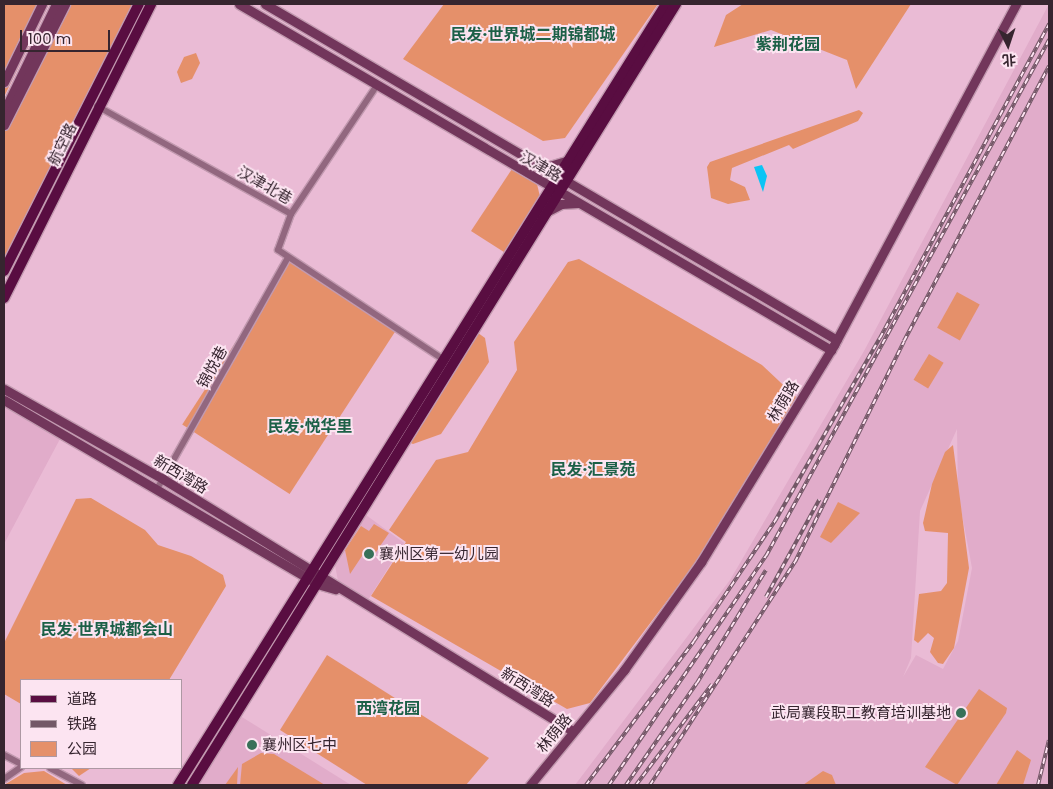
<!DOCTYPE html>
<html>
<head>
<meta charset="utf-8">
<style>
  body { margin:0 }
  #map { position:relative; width:1053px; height:789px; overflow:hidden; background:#eabbd5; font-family:Poppins,"Noto Sans SC",sans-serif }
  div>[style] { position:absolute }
  .built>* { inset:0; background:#e1acca }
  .green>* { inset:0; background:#e5906a; transform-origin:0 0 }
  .water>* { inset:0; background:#0bc4f5 }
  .roads { filter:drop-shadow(1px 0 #c29ab0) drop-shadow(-1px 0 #c29ab0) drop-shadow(0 1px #c29ab0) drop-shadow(0 -1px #c29ab0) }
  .street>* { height:6px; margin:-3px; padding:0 3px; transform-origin:3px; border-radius:3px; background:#92677f }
  .secondary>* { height:9px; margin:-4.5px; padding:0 4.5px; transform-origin:4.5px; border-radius:4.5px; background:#72365b }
  .primary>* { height:10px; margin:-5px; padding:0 5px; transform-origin:5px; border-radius:5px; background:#590d41 }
  .rail>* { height:4px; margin-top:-2px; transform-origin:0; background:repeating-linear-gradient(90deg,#fce4f1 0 5.5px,#735867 0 11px); box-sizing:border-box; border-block:1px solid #735867 }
  .dots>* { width:14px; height:14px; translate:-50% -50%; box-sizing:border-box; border:2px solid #fce4f1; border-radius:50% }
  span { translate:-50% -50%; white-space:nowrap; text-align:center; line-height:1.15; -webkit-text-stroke:4px #fce4f1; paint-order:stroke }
  .street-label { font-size:15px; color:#36252f }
  .poi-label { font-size:15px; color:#36252f }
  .left { translate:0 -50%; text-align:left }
  .right { translate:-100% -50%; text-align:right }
  .neighbourhood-label { font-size:16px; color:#1c6047; font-weight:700 }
  .frame { position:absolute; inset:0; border:5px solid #36252f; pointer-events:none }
  .legend { position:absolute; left:20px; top:679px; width:162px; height:90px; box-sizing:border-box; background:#fce4f1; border:1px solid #ad98a3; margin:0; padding:6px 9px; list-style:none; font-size:15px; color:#36252f }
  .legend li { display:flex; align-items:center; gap:10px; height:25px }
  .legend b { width:25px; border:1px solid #ad98a3 }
  .north { position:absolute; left:983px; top:20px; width:50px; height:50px; -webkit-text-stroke:4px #fce4f1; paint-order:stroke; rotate:176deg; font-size:14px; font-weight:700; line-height:20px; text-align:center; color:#36252f }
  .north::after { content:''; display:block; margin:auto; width:18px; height:22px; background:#36252f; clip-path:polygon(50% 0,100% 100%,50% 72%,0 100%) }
  .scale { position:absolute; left:20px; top:30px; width:90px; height:22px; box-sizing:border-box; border:2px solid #36252f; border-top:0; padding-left:6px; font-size:15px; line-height:18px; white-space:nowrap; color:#36252f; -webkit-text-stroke:4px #fce4f1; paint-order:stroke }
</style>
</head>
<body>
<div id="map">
  <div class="built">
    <i style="clip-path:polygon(evenodd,1049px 4px,1049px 785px,575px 785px,730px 580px,864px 351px,1049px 4px,957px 429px,958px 493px,972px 568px,958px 641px,943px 669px,916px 655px,903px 677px,911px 658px,920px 511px,957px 429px)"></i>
    <i style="clip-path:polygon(4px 389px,68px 424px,4px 544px)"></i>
    <i style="clip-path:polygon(366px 515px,404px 543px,368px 600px,338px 581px,335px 565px)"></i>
    <i style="clip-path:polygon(237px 714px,351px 785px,192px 785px)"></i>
  </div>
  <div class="green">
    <i style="clip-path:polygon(4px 4px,49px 4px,4px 97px)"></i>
    <i style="clip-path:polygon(65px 4px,135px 4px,4px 272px,4px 125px)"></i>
    <i style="clip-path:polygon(444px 4px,658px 4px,565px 138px,543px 141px,403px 59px)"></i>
    <i style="clip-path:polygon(743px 4px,911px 4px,856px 89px,847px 60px,771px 30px,714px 47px,726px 15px)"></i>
    <i style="clip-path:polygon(196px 53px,200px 63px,192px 79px,181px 83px,177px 72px,184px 57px)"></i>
    <i style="clip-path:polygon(859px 110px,863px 113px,858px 121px,793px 149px,789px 145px,732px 168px,730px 180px,745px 187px,750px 200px,728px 204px,711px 198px,707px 167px,710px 162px)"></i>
    <i style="clip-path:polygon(512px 169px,537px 184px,541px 201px,507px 254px,471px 231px)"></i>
    <i style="clip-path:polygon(579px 259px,762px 365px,796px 397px,703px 553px,590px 703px,567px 709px,371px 596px,406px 542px,389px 530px,436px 460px,468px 452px,517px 370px,514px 342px,568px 262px)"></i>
    <i style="left:289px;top:260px;width:128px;height:196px;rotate:33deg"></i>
    <i style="left:957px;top:292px;width:26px;height:41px;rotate:29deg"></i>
    <i style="clip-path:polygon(474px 330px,485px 338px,489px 362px,441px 434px,413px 444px,406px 441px)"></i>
    <i style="left:929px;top:354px;width:17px;height:30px;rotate:31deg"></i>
    <i style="clip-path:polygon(953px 445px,969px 568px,954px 648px,943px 664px,938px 663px,930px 652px,934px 638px,928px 633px,918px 643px,914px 640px,919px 594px,941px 591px,947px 583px,948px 533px,925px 531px,923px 523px,932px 484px,945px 452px)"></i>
    <i style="clip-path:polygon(91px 498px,145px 530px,158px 545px,191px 556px,223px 575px,226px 586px,169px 680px,21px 680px,21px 704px,4px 694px,4px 643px,76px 499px)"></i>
    <i style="clip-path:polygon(838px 502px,860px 513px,831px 543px,820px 537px)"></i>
    <i style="clip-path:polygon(374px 524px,389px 533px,372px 558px,364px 553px,350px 574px,345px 550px,361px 526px,369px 531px)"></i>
    <i style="clip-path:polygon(327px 655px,428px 719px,489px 758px,466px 785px,367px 785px,280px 730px)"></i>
    <i style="clip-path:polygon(979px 689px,1007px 708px,1006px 713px,957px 785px,925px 767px)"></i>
    <i style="clip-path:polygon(1017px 750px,1031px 760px,1023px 785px,996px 785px)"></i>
    <i style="clip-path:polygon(261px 753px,274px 754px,325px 785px,240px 785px,242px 764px)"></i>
    <i style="clip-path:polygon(238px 767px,237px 785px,225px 785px)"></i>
    <i style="clip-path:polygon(71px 768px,91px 768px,79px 776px)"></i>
    <i style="clip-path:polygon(44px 771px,67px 785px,4px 785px,24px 773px)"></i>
    <i style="clip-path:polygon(823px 771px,832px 775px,836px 785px,803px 785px)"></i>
  </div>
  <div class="water">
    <i style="clip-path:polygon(762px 165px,767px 176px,763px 192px,754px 167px)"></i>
  </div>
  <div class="roads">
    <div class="street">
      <i style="left:97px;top:106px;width:222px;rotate:29.1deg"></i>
      <i style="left:291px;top:214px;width:38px;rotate:110deg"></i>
      <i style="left:278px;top:250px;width:199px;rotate:33.5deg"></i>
      <i style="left:291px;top:214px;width:155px;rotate:-56.3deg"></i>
      <i style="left:157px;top:489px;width:266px;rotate:-60.5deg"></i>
      <i style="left:4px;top:755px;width:19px;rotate:28deg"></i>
      <i style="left:50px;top:768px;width:36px;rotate:28deg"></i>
      <i style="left:4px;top:779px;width:21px;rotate:-35deg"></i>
    </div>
    <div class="secondary">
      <i style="left:239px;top:4px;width:686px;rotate:30.3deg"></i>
      <i style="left:265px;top:4px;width:663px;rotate:30.43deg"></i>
      <i style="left:4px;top:82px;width:87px;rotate:-64deg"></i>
      <i style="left:4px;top:111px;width:119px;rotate:-64.1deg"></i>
      <i style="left:4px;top:125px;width:136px;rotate:-63.2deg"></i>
      <i style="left:543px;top:168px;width:27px;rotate:-17deg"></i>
      <i style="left:548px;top:211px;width:15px;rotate:-28deg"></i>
      <i style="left:561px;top:204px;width:17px;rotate:-3deg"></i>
      <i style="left:4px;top:389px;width:183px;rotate:29.5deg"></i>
      <i style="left:163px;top:479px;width:480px;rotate:31.6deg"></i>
      <i style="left:4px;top:400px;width:363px;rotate:30.4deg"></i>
      <i style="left:317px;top:584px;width:19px;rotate:16deg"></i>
      <i style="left:530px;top:785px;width:149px;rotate:-50.7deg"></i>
      <i style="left:624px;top:670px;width:133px;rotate:-54.5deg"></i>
      <i style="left:701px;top:562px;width:255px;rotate:-58.5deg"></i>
      <i style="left:834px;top:345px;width:387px;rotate:-61.9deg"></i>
    </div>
    <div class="primary">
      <i style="left:4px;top:271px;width:299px;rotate:-63.2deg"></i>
      <i style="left:4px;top:298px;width:329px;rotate:-63.4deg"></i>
      <i style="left:178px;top:785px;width:921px;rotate:-58deg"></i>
      <i style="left:192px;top:785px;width:919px;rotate:-58.21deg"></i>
    </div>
  </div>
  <div class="rail">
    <i style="left:766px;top:597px;width:111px;rotate:-61.3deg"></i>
    <i style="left:586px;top:785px;width:180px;rotate:-53.1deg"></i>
    <i style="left:694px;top:641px;width:145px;rotate:-56deg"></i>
    <i style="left:775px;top:521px;width:211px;rotate:-60.2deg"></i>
    <i style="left:880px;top:338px;width:357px;rotate:-61.7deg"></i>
    <i style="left:609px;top:785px;width:278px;rotate:-55.6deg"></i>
    <i style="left:766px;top:556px;width:589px;rotate:-61.26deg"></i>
    <i style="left:626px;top:785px;width:124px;rotate:-55.2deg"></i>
    <i style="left:697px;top:683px;width:132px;rotate:-58.6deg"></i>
    <i style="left:636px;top:785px;width:126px;rotate:-53deg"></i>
    <i style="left:650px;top:785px;width:266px;rotate:-57deg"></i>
    <i style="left:795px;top:562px;width:246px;rotate:-63.7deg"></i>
    <i style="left:904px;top:341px;width:311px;rotate:-62.2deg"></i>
    <i style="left:1038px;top:785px;width:46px;rotate:-76.3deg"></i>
  </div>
  <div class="dots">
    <i style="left:369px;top:554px;background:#387159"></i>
    <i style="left:961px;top:713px;background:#387159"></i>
    <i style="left:252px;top:745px;background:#387159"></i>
  </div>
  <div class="street-label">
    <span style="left:62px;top:144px;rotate:-64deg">航空路</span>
    <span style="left:541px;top:166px;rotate:30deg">汉津路</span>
    <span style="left:265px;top:185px;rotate:30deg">汉津北巷</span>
    <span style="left:212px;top:367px;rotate:-61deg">锦悦巷</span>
    <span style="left:783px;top:401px;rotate:-59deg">林荫路</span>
    <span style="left:181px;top:474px;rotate:31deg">新西湾路</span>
    <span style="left:528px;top:687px;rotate:32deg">新西湾路</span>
    <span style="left:554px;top:733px;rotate:-51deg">林荫路</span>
  </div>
  <div class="poi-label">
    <span class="left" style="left:379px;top:554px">襄州区第一幼儿园</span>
    <span class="right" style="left:951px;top:713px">武局襄段职工教育培训基地</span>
    <span class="left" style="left:262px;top:745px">襄州区七中</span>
  </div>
  <div class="neighbourhood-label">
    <span style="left:533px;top:35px">民发·世界城二期锦都城</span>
    <span style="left:788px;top:45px">紫荆花园</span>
    <span style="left:310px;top:427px">民发·悦华里</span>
    <span style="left:593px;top:470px">民发·汇景苑</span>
    <span style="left:107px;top:630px">民发·世界城都会山</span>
    <span style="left:388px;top:709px">西湾花园</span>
  </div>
  <div class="frame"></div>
  <ul class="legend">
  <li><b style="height:6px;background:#590d41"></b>道路</li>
  <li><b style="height:6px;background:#735867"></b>铁路</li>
  <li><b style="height:14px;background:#e5906a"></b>公园</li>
  </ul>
  <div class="north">北</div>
  <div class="scale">100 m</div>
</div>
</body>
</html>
